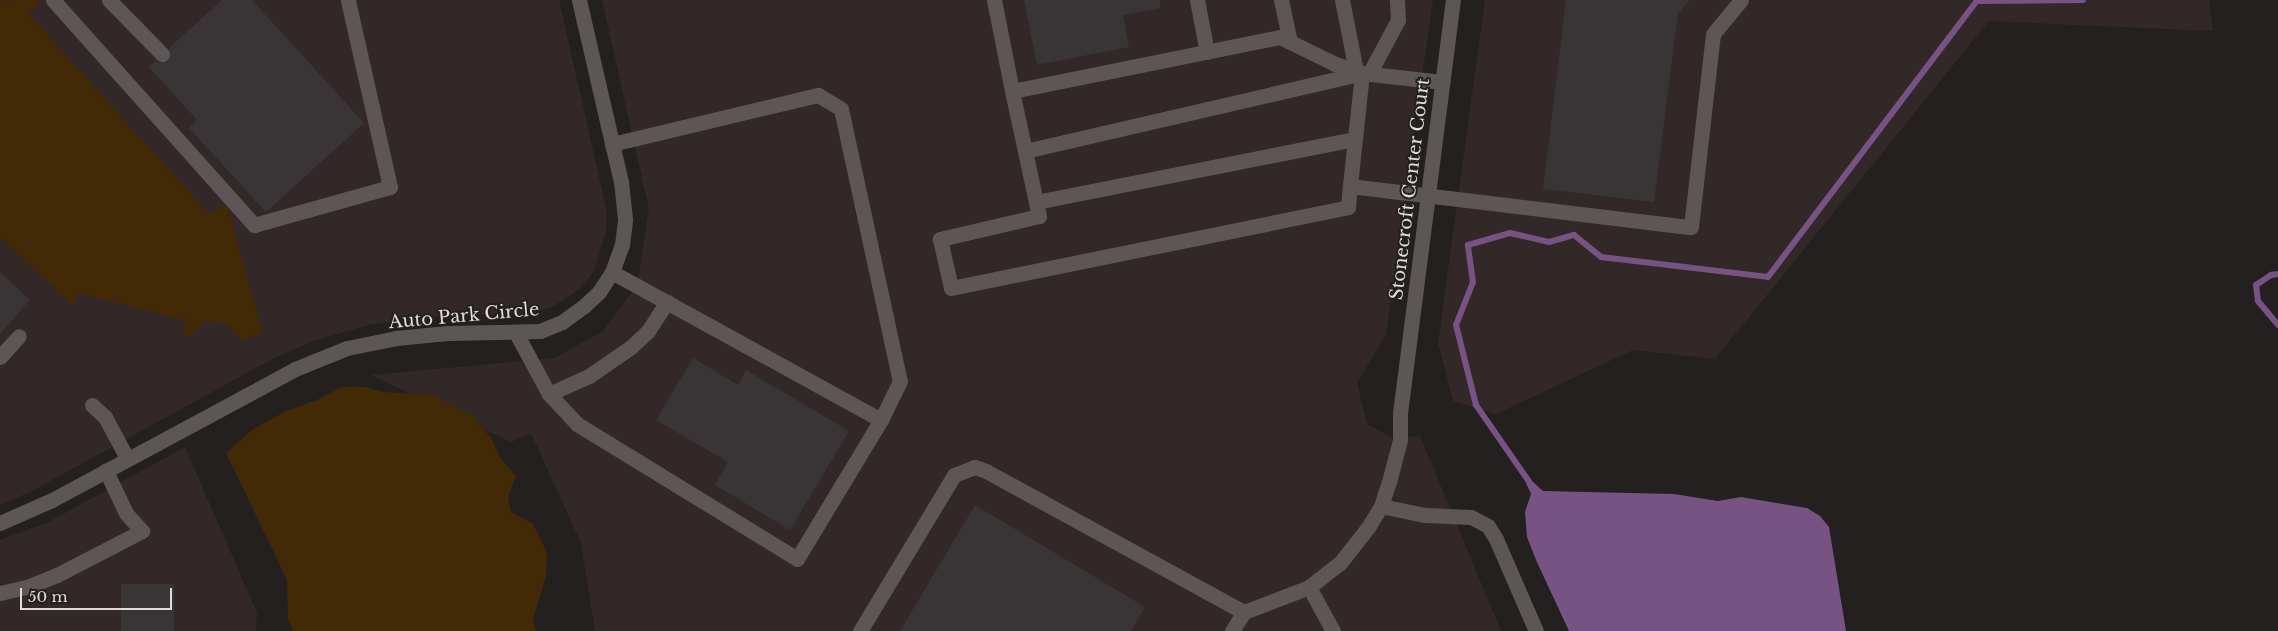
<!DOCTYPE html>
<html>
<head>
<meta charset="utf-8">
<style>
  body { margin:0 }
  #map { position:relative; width:2278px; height:631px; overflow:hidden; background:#252020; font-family:"Libre Baskerville",serif }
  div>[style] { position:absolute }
  .built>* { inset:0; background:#332828 }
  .green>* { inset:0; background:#412a05 }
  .water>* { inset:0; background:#775383 }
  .stream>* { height:6px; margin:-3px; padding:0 3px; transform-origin:3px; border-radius:3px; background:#775383 }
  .building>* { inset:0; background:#393436; transform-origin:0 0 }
  .minor>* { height:15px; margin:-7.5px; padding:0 7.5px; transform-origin:7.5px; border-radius:7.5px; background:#5c5656 }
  span { translate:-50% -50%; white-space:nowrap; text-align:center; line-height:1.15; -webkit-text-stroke:4px #252020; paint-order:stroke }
  .street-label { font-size:18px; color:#dfdbdb }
  .scale { position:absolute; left:20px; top:588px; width:152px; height:22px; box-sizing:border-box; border:2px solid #dfdbdb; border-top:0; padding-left:6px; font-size:15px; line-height:18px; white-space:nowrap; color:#dfdbdb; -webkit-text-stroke:4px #252020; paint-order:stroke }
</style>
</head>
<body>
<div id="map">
  <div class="built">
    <i style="clip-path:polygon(0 0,559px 0,607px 212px,606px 232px,594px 271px,579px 289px,552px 307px,532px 314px,450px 315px,417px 318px,368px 325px,314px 341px,274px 358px,30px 492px,0 505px)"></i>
    <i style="clip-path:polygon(602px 0,1433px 0,1386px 335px,1357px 383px,1367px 424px,1392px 438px,1420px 436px,1501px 631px,595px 631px,581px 543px,531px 433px,511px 442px,371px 375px,555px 358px,603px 331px,637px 286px,649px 209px)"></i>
    <i style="clip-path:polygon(1485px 0,2209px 0,2213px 31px,1989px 21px,1715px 359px,1633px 350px,1496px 414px,1453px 401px,1438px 343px)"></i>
    <i style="clip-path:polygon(185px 447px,257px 613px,256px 631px,0 631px,0 540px,47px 523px)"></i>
  </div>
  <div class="green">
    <i style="clip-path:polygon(10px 0,36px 0,40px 3px,28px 13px,210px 215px,223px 205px,228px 207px,262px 331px,249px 339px,238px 338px,227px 324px,206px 321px,190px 335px,183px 335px,185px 320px,78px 293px,74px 306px,0 237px,0 2px)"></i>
    <i style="clip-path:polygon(342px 387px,364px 387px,384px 392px,414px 394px,430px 394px,474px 417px,491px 438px,501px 459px,516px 476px,508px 497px,511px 512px,533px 524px,547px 553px,546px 577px,533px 619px,536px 631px,293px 631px,288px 619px,287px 580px,226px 453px,253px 429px,286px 411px,317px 400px)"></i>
  </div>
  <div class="water">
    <i style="clip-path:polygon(1533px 482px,1543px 491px,1674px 494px,1718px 501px,1741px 497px,1807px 508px,1820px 516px,1829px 527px,1846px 631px,1569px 631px,1536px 560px,1527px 537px,1525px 512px,1531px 494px,1526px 483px)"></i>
  </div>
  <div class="stream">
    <i style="left:2278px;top:274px;width:7px;rotate:172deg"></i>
    <i style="left:2271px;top:275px;width:18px;rotate:146deg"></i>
    <i style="left:2256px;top:285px;width:16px;rotate:83deg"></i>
    <i style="left:2258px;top:301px;width:31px;rotate:50deg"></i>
    <i style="left:1530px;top:483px;width:95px;rotate:-124.7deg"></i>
    <i style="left:1476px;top:405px;width:82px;rotate:-104deg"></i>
    <i style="left:1456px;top:325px;width:46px;rotate:-68.4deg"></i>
    <i style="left:1473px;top:282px;width:37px;rotate:-98deg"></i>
    <i style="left:1468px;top:245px;width:44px;rotate:-15.9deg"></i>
    <i style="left:1510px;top:233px;width:40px;rotate:13deg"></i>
    <i style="left:1549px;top:242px;width:26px;rotate:-16deg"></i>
    <i style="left:1574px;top:235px;width:35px;rotate:39deg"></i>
    <i style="left:1601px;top:257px;width:168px;rotate:6.8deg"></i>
    <i style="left:1768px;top:277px;width:346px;rotate:-52.9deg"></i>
    <i style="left:1977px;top:1px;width:106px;rotate:-0.5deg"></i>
  </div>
  <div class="building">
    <i style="clip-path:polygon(222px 0,252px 0,364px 123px,266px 212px,189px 128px,197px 120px,149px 67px,155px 61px,160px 63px,168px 61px,171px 56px,169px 48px)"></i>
    <i style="clip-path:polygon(1024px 0,1160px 0,1160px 8px,1123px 15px,1129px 47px,1037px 65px)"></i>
    <i style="clip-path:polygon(1566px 0,1690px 0,1678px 13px,1654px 202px,1543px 189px)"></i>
    <i style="clip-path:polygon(0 272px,30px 300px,0 334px)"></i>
    <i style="clip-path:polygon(693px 358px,738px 385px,746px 370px,849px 431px,790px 530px,715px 485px,728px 462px,656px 420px)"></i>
    <i style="clip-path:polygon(975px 505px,1145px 607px,1131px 631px,900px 631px)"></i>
    <i style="left:121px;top:584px;width:53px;height:47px"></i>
  </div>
  <div class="minor">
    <i style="left:53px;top:0;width:302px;rotate:48.2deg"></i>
    <i style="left:254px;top:225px;width:141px;rotate:-15.6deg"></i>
    <i style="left:390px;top:187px;width:192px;rotate:-102.7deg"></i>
    <i style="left:109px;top:0;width:76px;rotate:45.5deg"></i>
    <i style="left:994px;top:0;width:93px;rotate:78.8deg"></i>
    <i style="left:1012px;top:91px;width:273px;rotate:-11.4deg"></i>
    <i style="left:1280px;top:37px;width:61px;rotate:26.1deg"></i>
    <i style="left:1335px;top:64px;width:28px;rotate:18deg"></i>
    <i style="left:1362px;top:73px;width:81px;rotate:6.4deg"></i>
    <i style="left:1197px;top:0;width:53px;rotate:79.1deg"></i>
    <i style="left:1281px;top:0;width:43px;rotate:77.9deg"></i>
    <i style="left:1342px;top:0;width:72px;rotate:78.8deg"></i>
    <i style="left:1369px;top:74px;width:61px;rotate:-61.8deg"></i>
    <i style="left:1398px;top:20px;width:20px;rotate:-93deg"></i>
    <i style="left:1012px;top:91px;width:128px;rotate:77.8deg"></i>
    <i style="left:1039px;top:216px;width:102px;rotate:166.9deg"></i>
    <i style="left:940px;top:239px;width:50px;rotate:77.3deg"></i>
    <i style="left:951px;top:288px;width:405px;rotate:-11.5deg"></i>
    <i style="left:1348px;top:207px;width:21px;rotate:-85deg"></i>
    <i style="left:612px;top:144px;width:212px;rotate:-13.4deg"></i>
    <i style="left:818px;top:95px;width:27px;rotate:31deg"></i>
    <i style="left:841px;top:109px;width:278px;rotate:77.8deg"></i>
    <i style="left:900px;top:381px;width:43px;rotate:116deg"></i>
    <i style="left:1025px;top:151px;width:346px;rotate:-13deg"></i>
    <i style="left:1362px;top:73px;width:114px;rotate:96.1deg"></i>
    <i style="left:1350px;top:186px;width:343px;rotate:6.9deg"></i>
    <i style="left:1691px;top:227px;width:194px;rotate:-83.5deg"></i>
    <i style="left:1713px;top:34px;width:44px;rotate:-50.5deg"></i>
    <i style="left:1036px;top:202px;width:324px;rotate:-11.2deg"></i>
    <i style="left:516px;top:333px;width:69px;rotate:61.6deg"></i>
    <i style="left:549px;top:394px;width:41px;rotate:47deg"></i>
    <i style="left:577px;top:424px;width:258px;rotate:31.5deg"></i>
    <i style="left:797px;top:559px;width:162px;rotate:-58.9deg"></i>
    <i style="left:881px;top:420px;width:307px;rotate:-151.2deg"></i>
    <i style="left:0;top:357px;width:28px;rotate:-48deg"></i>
    <i style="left:549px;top:394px;width:44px;rotate:-24.2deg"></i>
    <i style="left:589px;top:376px;width:51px;rotate:-34.6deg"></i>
    <i style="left:631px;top:347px;width:23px;rotate:-43deg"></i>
    <i style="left:648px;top:331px;width:35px;rotate:-57deg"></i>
    <i style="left:92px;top:405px;width:18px;rotate:43deg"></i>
    <i style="left:105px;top:417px;width:47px;rotate:61.8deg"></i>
    <i style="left:1381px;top:506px;width:45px;rotate:11.6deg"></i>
    <i style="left:1425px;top:515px;width:46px;rotate:2.5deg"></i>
    <i style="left:1471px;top:517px;width:19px;rotate:28deg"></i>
    <i style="left:1488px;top:526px;width:15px;rotate:58deg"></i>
    <i style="left:1496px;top:539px;width:100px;rotate:66.5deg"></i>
    <i style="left:0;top:523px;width:57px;rotate:-23.9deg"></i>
    <i style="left:52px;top:500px;width:276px;rotate:-28.3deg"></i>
    <i style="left:295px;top:369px;width:56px;rotate:-22deg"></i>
    <i style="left:347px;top:348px;width:50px;rotate:-11.5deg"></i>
    <i style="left:396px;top:338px;width:52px;rotate:-5.5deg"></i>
    <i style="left:448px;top:333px;width:92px;rotate:-1.2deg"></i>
    <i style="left:540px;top:331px;width:24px;rotate:-22deg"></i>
    <i style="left:562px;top:322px;width:27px;rotate:-36deg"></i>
    <i style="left:584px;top:306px;width:21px;rotate:-43deg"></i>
    <i style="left:599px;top:292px;width:24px;rotate:-57deg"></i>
    <i style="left:612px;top:272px;width:29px;rotate:-70deg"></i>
    <i style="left:622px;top:245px;width:26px;rotate:-83deg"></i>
    <i style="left:625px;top:219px;width:37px;rotate:-96deg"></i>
    <i style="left:621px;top:182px;width:187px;rotate:-103deg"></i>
    <i style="left:1309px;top:587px;width:50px;rotate:61.4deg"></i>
    <i style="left:0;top:593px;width:28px;rotate:-13deg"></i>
    <i style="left:27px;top:587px;width:32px;rotate:-22deg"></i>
    <i style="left:57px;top:575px;width:96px;rotate:-27.4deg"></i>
    <i style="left:142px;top:531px;width:24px;rotate:-132deg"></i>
    <i style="left:126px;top:513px;width:47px;rotate:-115.5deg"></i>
    <i style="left:860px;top:631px;width:182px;rotate:-58.9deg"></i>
    <i style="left:954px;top:475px;width:22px;rotate:-21deg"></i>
    <i style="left:975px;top:467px;width:12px;rotate:20deg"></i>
    <i style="left:986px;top:471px;width:294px;rotate:28.7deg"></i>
    <i style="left:1232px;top:631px;width:22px;rotate:-58deg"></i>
    <i style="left:1244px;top:612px;width:70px;rotate:-21deg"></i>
    <i style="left:1309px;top:587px;width:39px;rotate:-38deg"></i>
    <i style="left:1340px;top:563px;width:47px;rotate:-51.9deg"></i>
    <i style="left:1369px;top:526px;width:23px;rotate:-59deg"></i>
    <i style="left:1381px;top:506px;width:25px;rotate:-72deg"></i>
    <i style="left:1389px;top:482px;width:43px;rotate:-75.3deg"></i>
    <i style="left:1400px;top:440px;width:27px;rotate:-90deg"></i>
    <i style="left:1400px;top:413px;width:416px;rotate:-82.7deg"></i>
  </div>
  <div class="street-label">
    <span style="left:1410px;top:189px;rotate:-83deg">Stonecroft Center Court</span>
    <span style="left:464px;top:316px;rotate:-5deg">Auto Park Circle</span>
  </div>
  <div class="scale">50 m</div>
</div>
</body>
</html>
